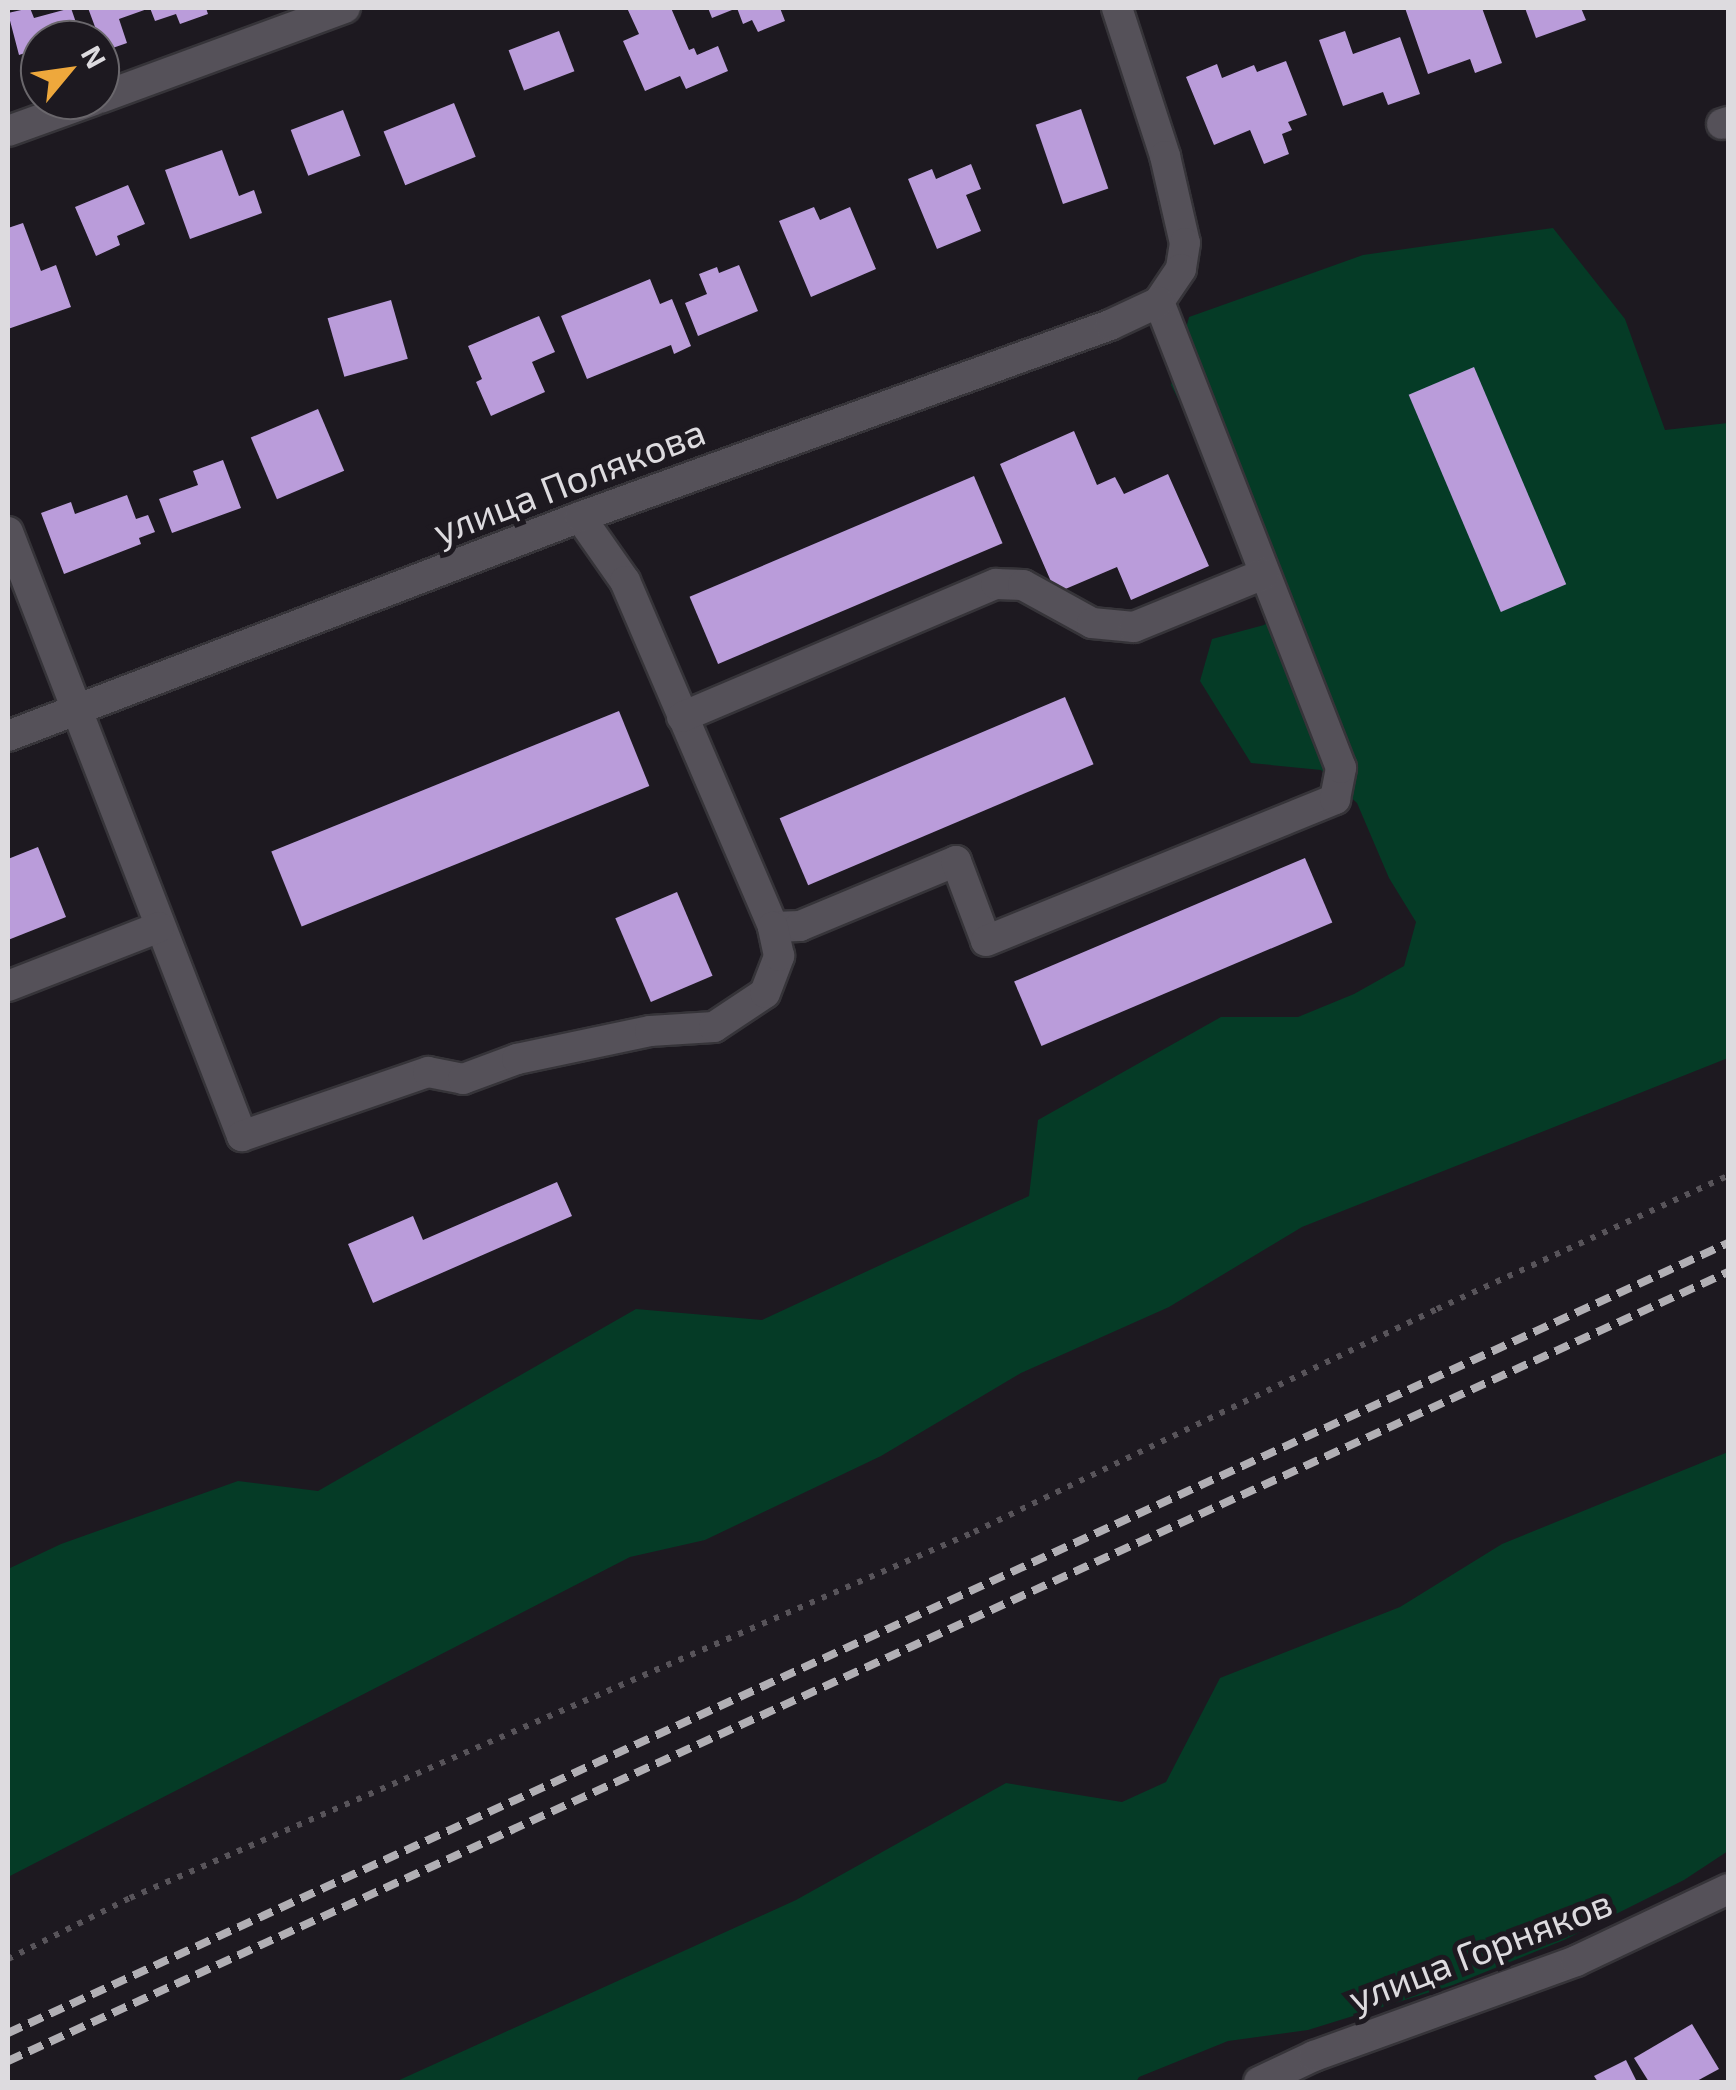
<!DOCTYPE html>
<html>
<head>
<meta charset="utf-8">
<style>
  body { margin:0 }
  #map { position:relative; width:1736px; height:2090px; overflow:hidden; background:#1d1920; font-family:"Exo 2",sans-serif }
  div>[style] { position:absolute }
  .green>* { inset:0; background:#053b26 }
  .building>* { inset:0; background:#ba9cda; transform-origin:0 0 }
  .path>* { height:6px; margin-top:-3px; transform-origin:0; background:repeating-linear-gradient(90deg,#58545a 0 5px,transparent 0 13px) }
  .roads { filter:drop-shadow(2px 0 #363439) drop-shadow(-2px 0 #363439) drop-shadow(0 2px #363439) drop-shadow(0 -2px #363439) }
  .minor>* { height:30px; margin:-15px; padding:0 15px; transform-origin:15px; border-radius:15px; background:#555159 }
  .rail>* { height:8px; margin-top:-4px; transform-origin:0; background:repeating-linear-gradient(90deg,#b1afb4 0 15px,transparent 0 23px) }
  span { translate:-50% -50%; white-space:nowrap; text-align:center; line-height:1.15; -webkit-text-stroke:10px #1d1920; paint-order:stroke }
  .street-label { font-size:38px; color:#dddbdf }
  .frame { position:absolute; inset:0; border:10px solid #dddbdf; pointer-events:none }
  .north { position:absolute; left:20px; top:20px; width:100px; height:100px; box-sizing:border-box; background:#1d1920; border:2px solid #6a676c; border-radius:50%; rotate:61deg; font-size:28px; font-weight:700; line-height:40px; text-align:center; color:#dddbdf }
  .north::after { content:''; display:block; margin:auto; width:35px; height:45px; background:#eea83c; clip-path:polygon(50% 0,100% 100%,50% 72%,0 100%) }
</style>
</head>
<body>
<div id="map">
  <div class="green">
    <i style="clip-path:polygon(1553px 228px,1625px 319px,1665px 430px,1728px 423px,1728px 1058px,1302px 1227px,1169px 1307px,1021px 1373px,881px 1456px,705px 1540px,630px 1557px,8px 1877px,8px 1569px,61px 1544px,238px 1481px,318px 1491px,636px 1309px,762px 1320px,1029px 1196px,1038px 1120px,1221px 1017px,1298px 1017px,1354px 994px,1404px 966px,1416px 922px,1389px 878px,1357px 803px,1321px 770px,1251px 763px,1200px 681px,1212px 639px,1264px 625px,1284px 610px,1171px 385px,1189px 317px,1363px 255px)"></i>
    <i style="clip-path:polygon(1728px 1452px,1728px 1851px,1684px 1880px,1564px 1940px,1453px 1985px,1308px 2030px,1228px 2041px,1139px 2077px,1136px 2082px,395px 2082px,796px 1900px,1006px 1783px,1122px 1802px,1166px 1782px,1220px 1678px,1400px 1607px,1502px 1544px)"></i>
  </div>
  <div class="building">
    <i style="clip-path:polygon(30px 8px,34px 18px,71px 8px,82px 40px,40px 40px,40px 48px,19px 55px,8px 13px)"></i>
    <i style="clip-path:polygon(88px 8px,206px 8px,208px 14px,180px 24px,176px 14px,155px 21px,150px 8px,119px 19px,127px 43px,104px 51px)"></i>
    <i style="clip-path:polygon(627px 8px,671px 8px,689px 50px,694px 48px,697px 55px,718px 46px,728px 71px,686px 89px,680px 76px,645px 91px,623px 41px,639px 34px)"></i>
    <i style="clip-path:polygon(708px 8px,780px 8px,785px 21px,758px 32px,752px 20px,743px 24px,737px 8px,712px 18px)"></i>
    <i style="clip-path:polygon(1405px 8px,1482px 8px,1502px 63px,1475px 73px,1470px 59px,1428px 74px)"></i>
    <i style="clip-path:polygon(1525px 8px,1581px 8px,1586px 20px,1536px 38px)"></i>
    <i style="left:559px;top:31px;width:43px;height:54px;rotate:69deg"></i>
    <i style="clip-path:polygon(1345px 31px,1353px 54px,1400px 37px,1420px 94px,1388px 105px,1383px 92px,1343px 106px,1319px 40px)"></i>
    <i style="clip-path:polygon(1286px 61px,1307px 115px,1288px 122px,1292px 130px,1282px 134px,1289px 154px,1264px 164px,1250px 130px,1214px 145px,1186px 77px,1217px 64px,1222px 78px,1254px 65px,1257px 72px)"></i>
    <i style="left:454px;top:103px;width:58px;height:76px;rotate:68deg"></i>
    <i style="left:1081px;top:109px;width:84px;height:48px;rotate:71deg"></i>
    <i style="left:343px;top:110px;width:49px;height:56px;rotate:69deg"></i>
    <i style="clip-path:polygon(222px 150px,239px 196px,254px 190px,262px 213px,190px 239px,165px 170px)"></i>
    <i style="clip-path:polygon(971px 164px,981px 189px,966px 195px,981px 231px,937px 249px,908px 179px,932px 169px,936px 179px)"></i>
    <i style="clip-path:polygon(128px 185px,145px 224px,117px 236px,120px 245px,96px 256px,75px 207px)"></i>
    <i style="clip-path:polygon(814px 207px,820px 220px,850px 207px,876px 269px,811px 297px,779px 221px)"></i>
    <i style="clip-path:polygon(23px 223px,41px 271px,56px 265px,71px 307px,8px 329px,8px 228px)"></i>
    <i style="clip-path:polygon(739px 265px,758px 311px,698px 336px,685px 303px,707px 294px,699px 274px,717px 267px,719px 273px)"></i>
    <i style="clip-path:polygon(650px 279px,660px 304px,672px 299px,691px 346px,674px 354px,671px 345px,587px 379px,561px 316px)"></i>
    <i style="left:391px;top:300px;width:61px;height:66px;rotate:74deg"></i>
    <i style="clip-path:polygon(539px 316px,555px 352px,532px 362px,545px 392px,491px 416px,476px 382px,482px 379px,468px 346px)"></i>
    <i style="left:1474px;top:367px;width:236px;height:71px;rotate:67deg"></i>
    <i style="left:318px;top:409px;width:67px;height:73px;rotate:67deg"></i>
    <i style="clip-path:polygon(1074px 431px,1097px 485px,1115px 477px,1124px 494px,1168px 474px,1209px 566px,1131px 600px,1117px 567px,1056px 593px,1000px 464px)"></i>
    <i style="clip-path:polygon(223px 460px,241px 508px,172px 533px,159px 499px,198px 485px,193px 471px)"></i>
    <i style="left:974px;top:476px;width:73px;height:309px;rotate:67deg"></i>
    <i style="clip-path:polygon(127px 495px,136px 519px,148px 515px,155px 532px,139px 538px,141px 544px,64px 574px,41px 513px,71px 502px,75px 514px)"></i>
    <i style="left:1065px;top:697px;width:73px;height:310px;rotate:67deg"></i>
    <i style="left:619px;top:711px;width:81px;height:375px;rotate:68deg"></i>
    <i style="clip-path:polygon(38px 847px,66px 917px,8px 940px,8px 859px)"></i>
    <i style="left:1305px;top:858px;width:70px;height:316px;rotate:67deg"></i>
    <i style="left:677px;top:892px;width:91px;height:67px;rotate:67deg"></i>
    <i style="clip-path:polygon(557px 1182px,572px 1216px,373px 1303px,348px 1244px,413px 1216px,423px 1240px)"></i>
    <i style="clip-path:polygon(1692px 2024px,1719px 2069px,1695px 2082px,1649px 2082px,1634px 2058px)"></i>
    <i style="clip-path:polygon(1626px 2060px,1637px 2082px,1598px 2082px,1594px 2076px)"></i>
  </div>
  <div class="path">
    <i style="left:8px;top:1959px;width:136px;rotate:-26.6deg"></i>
    <i style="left:130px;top:1898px;width:920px;rotate:-23.44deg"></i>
    <i style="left:974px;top:1532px;width:514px;rotate:-25.72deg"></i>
    <i style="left:1437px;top:1309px;width:320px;rotate:-24.6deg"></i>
  </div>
  <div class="roads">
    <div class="minor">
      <i style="left:1117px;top:8px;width:156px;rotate:72deg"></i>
      <i style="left:1165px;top:156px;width:89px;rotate:77.1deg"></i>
      <i style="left:1185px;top:243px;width:26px;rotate:99deg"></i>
      <i style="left:1181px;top:269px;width:40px;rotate:124deg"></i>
      <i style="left:100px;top:98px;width:261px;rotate:-20.2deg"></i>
      <i style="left:1722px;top:124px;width:6px;rotate:-18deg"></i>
      <i style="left:8px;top:131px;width:91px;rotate:-19.8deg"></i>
      <i style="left:580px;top:517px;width:78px;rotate:54.9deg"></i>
      <i style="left:625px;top:581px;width:376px;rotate:66.8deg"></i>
      <i style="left:773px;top:927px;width:27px;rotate:-2deg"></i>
      <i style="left:800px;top:926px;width:169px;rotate:-22.6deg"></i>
      <i style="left:956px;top:861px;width:85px;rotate:69.4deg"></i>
      <i style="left:986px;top:941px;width:377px;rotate:-22.1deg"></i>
      <i style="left:1335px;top:799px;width:32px;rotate:-79deg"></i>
      <i style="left:1341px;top:768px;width:500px;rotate:-111.33deg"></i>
      <i style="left:8px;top:532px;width:648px;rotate:68.82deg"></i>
      <i style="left:242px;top:1136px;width:197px;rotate:-19deg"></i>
      <i style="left:428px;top:1072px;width:36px;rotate:11deg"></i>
      <i style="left:463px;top:1079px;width:58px;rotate:-20.3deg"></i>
      <i style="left:517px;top:1059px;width:136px;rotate:-11.9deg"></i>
      <i style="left:650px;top:1031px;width:64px;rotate:-3.6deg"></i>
      <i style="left:714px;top:1027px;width:61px;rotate:-33.7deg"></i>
      <i style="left:765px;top:993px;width:40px;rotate:-69deg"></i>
      <i style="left:779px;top:956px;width:30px;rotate:-102deg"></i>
      <i style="left:682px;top:717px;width:341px;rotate:-23deg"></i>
      <i style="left:996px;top:584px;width:27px;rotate:2deg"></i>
      <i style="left:1023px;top:585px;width:79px;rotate:28.8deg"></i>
      <i style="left:1092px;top:623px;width:42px;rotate:5.4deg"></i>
      <i style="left:1134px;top:627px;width:140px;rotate:-22.2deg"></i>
      <i style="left:8px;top:736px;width:612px;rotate:-20.95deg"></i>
      <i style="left:580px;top:517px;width:564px;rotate:-19.91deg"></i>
      <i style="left:1110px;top:325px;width:54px;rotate:-25.1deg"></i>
      <i style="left:8px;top:986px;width:162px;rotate:-21.3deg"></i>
      <i style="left:1259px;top:2082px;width:61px;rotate:-25.3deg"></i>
      <i style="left:1314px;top:2056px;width:279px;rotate:-19.9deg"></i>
      <i style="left:1576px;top:1961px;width:168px;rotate:-25.3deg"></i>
    </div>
  </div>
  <div class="rail">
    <i style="left:8px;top:2033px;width:1893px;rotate:-24.67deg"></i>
    <i style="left:8px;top:2061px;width:1892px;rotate:-24.64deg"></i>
  </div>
  <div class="street-label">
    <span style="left:569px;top:481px;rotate:-21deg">улица Полякова</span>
    <span style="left:1480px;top:1950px;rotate:-21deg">улица Горняков</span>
  </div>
  <div class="frame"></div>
  <div class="north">N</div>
</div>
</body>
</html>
